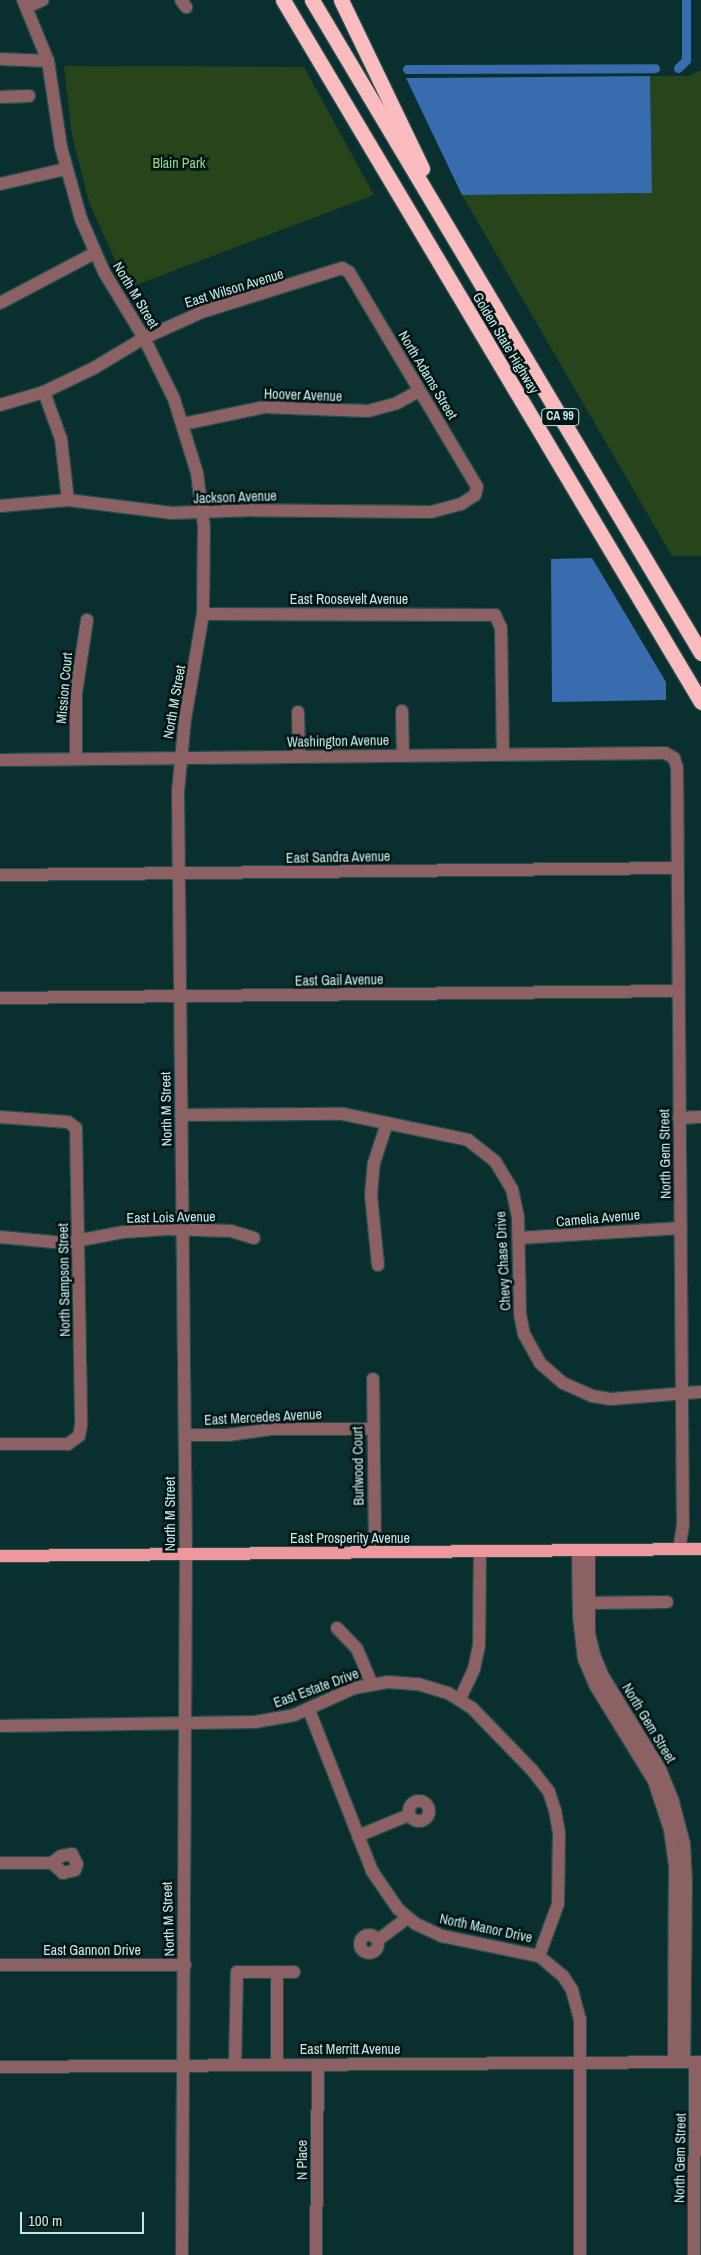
<!DOCTYPE html>
<html>
<head>
<meta charset="utf-8">
<style>
  body { margin:0 }
  #map { position:relative; width:701px; height:2255px; overflow:hidden; background:#0a2f2f; font-family:"Archivo Narrow",sans-serif }
  div>[style] { position:absolute }
  .green>* { inset:0; background:#28441a }
  .water>* { inset:0; background:#386caf }
  .canal>* { height:9px; margin:-4.5px; padding:0 4.5px; transform-origin:4.5px; border-radius:4.5px; background:#386caf }
  .roads { filter:drop-shadow(1px 0 #284d4d) drop-shadow(-1px 0 #284d4d) drop-shadow(0 1px #284d4d) drop-shadow(0 -1px #284d4d) }
  .minor>* { height:12px; margin:-6px; padding:0 6px; transform-origin:6px; border-radius:6px; background:#8b6163 }
  .minor>.ring { margin:-6px; padding:0; box-sizing:content-box; background:none; border:12px solid #8b6163; border-radius:50% }
  .major>* { height:12px; margin:-6px; padding:0 6px; transform-origin:6px; border-radius:6px; background:#ed989d }
  .highway>* { height:15px; margin:-7.5px; padding:0 7.5px; transform-origin:7.5px; border-radius:7.5px; background:#fbbcbf }
  span { translate:-50% -50%; white-space:nowrap; text-align:center; line-height:1.15; -webkit-text-stroke:5px #001616; paint-order:stroke }
  .shield-label span { padding:1px 4px; background:#001616; border:1px solid; border-radius:4px; -webkit-text-stroke-width:0 }
  .shield-label { font-size:12px; color:#c8e8e8; font-weight:700 }
  .park-label { font-size:14px; color:#95d974 }
  .street-label { font-size:14px; color:#c8e8e8 }
  .scale { position:absolute; left:20px; top:2212px; width:124px; height:22px; box-sizing:border-box; border:2px solid #c8e8e8; border-top:0; padding-left:6px; font-size:15px; line-height:18px; white-space:nowrap; color:#c8e8e8; -webkit-text-stroke:4px #001616; paint-order:stroke }
</style>
</head>
<body>
<div id="map">
  <div class="green">
    <i style="clip-path:polygon(64px 66px,304px 67px,374px 195px,128px 288px,90px 205px,72px 136px)"></i>
    <i style="clip-path:polygon(701px 70px,701px 556px,672px 556px,462px 195px,652px 193px,650px 76px,688px 76px)"></i>
  </div>
  <div class="water">
    <i style="clip-path:polygon(650px 76px,652px 193px,462px 195px,406px 78px)"></i>
    <i style="clip-path:polygon(592px 558px,666px 682px,666px 700px,552px 702px,551px 559px)"></i>
  </div>
  <div class="canal">
    <i style="left:678px;top:68px;width:11px;rotate:-45deg"></i>
    <i style="left:686px;top:60px;width:60px;rotate:-90deg"></i>
    <i style="left:407px;top:69px;width:248px;rotate:-0.2deg"></i>
  </div>
  <div class="roads">
    <div class="minor">
      <i style="left:23px;top:0;width:66px;rotate:67.7deg"></i>
      <i style="left:48px;top:61px;width:87px;rotate:81.4deg"></i>
      <i style="left:61px;top:147px;width:75px;rotate:74.5deg"></i>
      <i style="left:81px;top:219px;width:58px;rotate:66.5deg"></i>
      <i style="left:104px;top:272px;width:77px;rotate:58.8deg"></i>
      <i style="left:144px;top:338px;width:68px;rotate:63.8deg"></i>
      <i style="left:174px;top:399px;width:77px;rotate:72.7deg"></i>
      <i style="left:197px;top:473px;width:54px;rotate:82.6deg"></i>
      <i style="left:204px;top:527px;width:87px;rotate:90.7deg"></i>
      <i style="left:203px;top:614px;width:107px;rotate:99.7deg"></i>
      <i style="left:185px;top:719px;width:73px;rotate:95.5deg"></i>
      <i style="left:178px;top:792px;width:762px;rotate:89.4deg"></i>
      <i style="left:186px;top:1554px;width:701px;rotate:90.33deg"></i>
      <i style="left:181px;top:0;width:9px;rotate:54deg"></i>
      <i style="left:27px;top:7px;width:17px;rotate:-24deg"></i>
      <i style="left:0;top:59px;width:48px;rotate:2.4deg"></i>
      <i style="left:0;top:97px;width:29px;rotate:-2deg"></i>
      <i style="left:0;top:184px;width:68px;rotate:-12.8deg"></i>
      <i style="left:0;top:303px;width:107px;rotate:-27.8deg"></i>
      <i style="left:44px;top:392px;width:50px;rotate:70.1deg"></i>
      <i style="left:61px;top:439px;width:61px;rotate:83.5deg"></i>
      <i style="left:0;top:405px;width:46px;rotate:-16.5deg"></i>
      <i style="left:44px;top:392px;width:55px;rotate:-25.6deg"></i>
      <i style="left:94px;top:368px;width:58px;rotate:-31deg"></i>
      <i style="left:144px;top:338px;width:64px;rotate:-24.1deg"></i>
      <i style="left:202px;top:312px;width:147px;rotate:-17.4deg"></i>
      <i style="left:342px;top:268px;width:8px;rotate:30deg"></i>
      <i style="left:349px;top:272px;width:250px;rotate:59.2deg"></i>
      <i style="left:477px;top:487px;width:8px;rotate:104deg"></i>
      <i style="left:475px;top:495px;width:17px;rotate:147deg"></i>
      <i style="left:461px;top:504px;width:31px;rotate:165deg"></i>
      <i style="left:431px;top:512px;width:179px;rotate:-179.4deg"></i>
      <i style="left:252px;top:510px;width:80px;rotate:177.9deg"></i>
      <i style="left:172px;top:513px;width:105px;rotate:-172.9deg"></i>
      <i style="left:68px;top:500px;width:68px;rotate:175deg"></i>
      <i style="left:183px;top:424px;width:84px;rotate:-11.7deg"></i>
      <i style="left:265px;top:407px;width:103px;rotate:2.2deg"></i>
      <i style="left:368px;top:411px;width:30px;rotate:-15deg"></i>
      <i style="left:397px;top:403px;width:25px;rotate:-29deg"></i>
      <i style="left:203px;top:614px;width:292px;rotate:0.2deg"></i>
      <i style="left:495px;top:615px;width:14px;rotate:65deg"></i>
      <i style="left:501px;top:628px;width:127px;rotate:89.1deg"></i>
      <i style="left:402px;top:711px;width:45px;rotate:88.7deg"></i>
      <i style="left:298px;top:712px;width:45px;rotate:88.7deg"></i>
      <i style="left:76px;top:759px;width:66px;rotate:-90deg"></i>
      <i style="left:76px;top:693px;width:74px;rotate:-81.4deg"></i>
      <i style="left:0;top:760px;width:665px;rotate:-0.6deg"></i>
      <i style="left:665px;top:753px;width:10px;rotate:29deg"></i>
      <i style="left:674px;top:758px;width:9px;rotate:72deg"></i>
      <i style="left:677px;top:767px;width:758px;rotate:89.55deg"></i>
      <i style="left:683px;top:1525px;width:24px;rotate:99deg"></i>
      <i style="left:0;top:875px;width:677px;rotate:-0.59deg"></i>
      <i style="left:0;top:998px;width:678px;rotate:-0.59deg"></i>
      <i style="left:181px;top:1115px;width:162px;rotate:-0.4deg"></i>
      <i style="left:343px;top:1114px;width:128px;rotate:11.7deg"></i>
      <i style="left:468px;top:1140px;width:34px;rotate:38deg"></i>
      <i style="left:495px;top:1161px;width:33px;rotate:59deg"></i>
      <i style="left:512px;top:1189px;width:30px;rotate:78deg"></i>
      <i style="left:518px;top:1218px;width:96px;rotate:88.8deg"></i>
      <i style="left:520px;top:1314px;width:20px;rotate:79deg"></i>
      <i style="left:524px;top:1334px;width:33px;rotate:61deg"></i>
      <i style="left:540px;top:1363px;width:30px;rotate:41deg"></i>
      <i style="left:563px;top:1383px;width:32px;rotate:24deg"></i>
      <i style="left:592px;top:1396px;width:18px;rotate:9deg"></i>
      <i style="left:610px;top:1399px;width:91px;rotate:-4.4deg"></i>
      <i style="left:0;top:1117px;width:68px;rotate:4.2deg"></i>
      <i style="left:68px;top:1122px;width:10px;rotate:37deg"></i>
      <i style="left:76px;top:1128px;width:297px;rotate:89deg"></i>
      <i style="left:81px;top:1425px;width:11px;rotate:100deg"></i>
      <i style="left:79px;top:1436px;width:14px;rotate:144deg"></i>
      <i style="left:68px;top:1444px;width:68px;rotate:180deg"></i>
      <i style="left:679px;top:1118px;width:22px;rotate:-3deg"></i>
      <i style="left:0;top:1237px;width:65px;rotate:5.3deg"></i>
      <i style="left:65px;top:1243px;width:60px;rotate:-10.6deg"></i>
      <i style="left:124px;top:1232px;width:43px;rotate:-4deg"></i>
      <i style="left:167px;top:1229px;width:64px;rotate:1.8deg"></i>
      <i style="left:231px;top:1231px;width:24px;rotate:17deg"></i>
      <i style="left:519px;top:1238px;width:162px;rotate:-3.5deg"></i>
      <i style="left:378px;top:1265px;width:70px;rotate:-95.7deg"></i>
      <i style="left:371px;top:1195px;width:32px;rotate:-85deg"></i>
      <i style="left:374px;top:1163px;width:42px;rotate:-72deg"></i>
      <i style="left:373px;top:1379px;width:173px;rotate:89.3deg"></i>
      <i style="left:185px;top:1435px;width:43px"></i>
      <i style="left:228px;top:1435px;width:43px;rotate:-7.9deg"></i>
      <i style="left:271px;top:1429px;width:102px"></i>
      <i style="left:578px;top:1550px;width:67px;rotate:89.1deg"></i>
      <i style="left:579px;top:1617px;width:42px;rotate:83.2deg"></i>
      <i style="left:584px;top:1659px;width:28px;rotate:67deg"></i>
      <i style="left:595px;top:1685px;width:113px;rotate:58.4deg"></i>
      <i style="left:654px;top:1781px;width:52px;rotate:71.9deg"></i>
      <i style="left:670px;top:1830px;width:34px;rotate:82deg"></i>
      <i style="left:675px;top:1864px;width:198px;rotate:90.3deg"></i>
      <i style="left:589px;top:1550px;width:83px;rotate:90deg"></i>
      <i style="left:589px;top:1633px;width:23px;rotate:77deg"></i>
      <i style="left:594px;top:1655px;width:25px;rotate:67deg"></i>
      <i style="left:604px;top:1678px;width:107px;rotate:58.4deg"></i>
      <i style="left:660px;top:1769px;width:35px;rotate:68deg"></i>
      <i style="left:673px;top:1802px;width:43px;rotate:75.3deg"></i>
      <i style="left:684px;top:1844px;width:36px;rotate:87deg"></i>
      <i style="left:686px;top:1880px;width:182px;rotate:90.6deg"></i>
      <i style="left:589px;top:1603px;width:78px;rotate:-0.7deg"></i>
      <i style="left:337px;top:1628px;width:29px;rotate:46deg"></i>
      <i style="left:357px;top:1649px;width:38px;rotate:67deg"></i>
      <i style="left:460px;top:1699px;width:33px;rotate:-65deg"></i>
      <i style="left:474px;top:1669px;width:25px;rotate:-78deg"></i>
      <i style="left:479px;top:1645px;width:93px;rotate:-89.4deg"></i>
      <i style="left:309px;top:1710px;width:173px;rotate:68.6deg"></i>
      <i style="left:372px;top:1871px;width:46px;rotate:55.6deg"></i>
      <i style="left:398px;top:1909px;width:23px;rotate:40deg"></i>
      <i style="left:416px;top:1924px;width:29px;rotate:25deg"></i>
      <i style="left:442px;top:1936px;width:99px;rotate:11.7deg"></i>
      <i style="left:539px;top:1956px;width:31px;rotate:40deg"></i>
      <i style="left:563px;top:1976px;width:17px;rotate:57deg"></i>
      <i style="left:572px;top:1990px;width:30px;rotate:75deg"></i>
      <i style="left:580px;top:2019px;width:236px;rotate:90deg"></i>
      <i style="left:0;top:1726px;width:255px;rotate:-0.9deg"></i>
      <i style="left:255px;top:1722px;width:40px;rotate:-10deg"></i>
      <i style="left:294px;top:1715px;width:66px;rotate:-24.2deg"></i>
      <i style="left:354px;top:1688px;width:34px;rotate:-10deg"></i>
      <i style="left:387px;top:1682px;width:31px;rotate:4deg"></i>
      <i style="left:418px;top:1684px;width:31px;rotate:17deg"></i>
      <i style="left:448px;top:1693px;width:28px;rotate:32deg"></i>
      <i style="left:472px;top:1708px;width:86px;rotate:45.9deg"></i>
      <i style="left:532px;top:1770px;width:28px;rotate:52deg"></i>
      <i style="left:549px;top:1792px;width:19px;rotate:72deg"></i>
      <i style="left:555px;top:1810px;width:23px;rotate:80deg"></i>
      <i style="left:559px;top:1833px;width:71px;rotate:90.8deg"></i>
      <i style="left:558px;top:1904px;width:55px;rotate:110.1deg"></i>
      <i class="ring" style="left:409px;top:1801px;width:8px;height:8px"></i>
      <i style="left:358px;top:1836px;width:55px;rotate:-22.4deg"></i>
      <i style="left:0;top:1863px;width:52px"></i>
      <i style="left:52px;top:1863px;width:15px;rotate:42deg"></i>
      <i style="left:63px;top:1873px;width:12px;rotate:-14deg"></i>
      <i style="left:75px;top:1870px;width:6px;rotate:-72deg"></i>
      <i style="left:77px;top:1864px;width:11px;rotate:-117deg"></i>
      <i style="left:72px;top:1854px;width:11px;rotate:170deg"></i>
      <i style="left:61px;top:1856px;width:11px;rotate:142deg"></i>
      <i class="ring" style="left:360px;top:1935px;width:6px;height:6px"></i>
      <i style="left:378px;top:1940px;width:36px;rotate:-37deg"></i>
      <i style="left:0;top:1965px;width:185px"></i>
      <i style="left:235px;top:2065px;width:93px;rotate:-88.8deg"></i>
      <i style="left:237px;top:1972px;width:57px"></i>
      <i style="left:277px;top:2065px;width:93px;rotate:-90deg"></i>
      <i style="left:0;top:2067px;width:701px;rotate:-0.41deg"></i>
      <i style="left:316px;top:2255px;width:190px;rotate:-89.4deg"></i>
      <i style="left:694px;top:2255px;width:193px;rotate:-89.7deg"></i>
    </div>
    <div class="major">
      <i style="left:0;top:1556px;width:701px;rotate:-0.57deg"></i>
    </div>
    <div class="highway">
      <i style="left:283px;top:0;width:817px;rotate:59.23deg"></i>
      <i style="left:312px;top:0;width:760px;rotate:59.22deg"></i>
      <i style="left:341px;top:0;width:187px;rotate:64.3deg"></i>
    </div>
  </div>
  <div class="shield-label">
    <span style="left:560px;top:417px">CA 99</span>
  </div>
  <div class="park-label">
    <span style="left:179px;top:163px">Blain Park</span>
  </div>
  <div class="street-label">
    <span style="left:234px;top:288px;rotate:-17deg">East Wilson Avenue</span>
    <span style="left:136px;top:295px;rotate:59deg">North M Street</span>
    <span style="left:506px;top:343px;rotate:59deg">Golden State Highway</span>
    <span style="left:428px;top:375px;rotate:59deg">North Adams Street</span>
    <span style="left:303px;top:395px;rotate:2deg">Hoover Avenue</span>
    <span style="left:235px;top:497px;rotate:-2deg">Jackson Avenue</span>
    <span style="left:349px;top:599px">East Roosevelt Avenue</span>
    <span style="left:64px;top:688px;rotate:-85deg">Mission Court</span>
    <span style="left:174px;top:702px;rotate:-80deg">North M Street</span>
    <span style="left:338px;top:741px;rotate:-1deg">Washington Avenue</span>
    <span style="left:338px;top:857px;rotate:-1deg">East Sandra Avenue</span>
    <span style="left:339px;top:980px;rotate:-1deg">East Gail Avenue</span>
    <span style="left:166px;top:1109px;rotate:-91deg">North M Street</span>
    <span style="left:665px;top:1154px;rotate:-91deg">North Gem Street</span>
    <span style="left:171px;top:1217px;rotate:-1deg">East Lois Avenue</span>
    <span style="left:598px;top:1218px;rotate:-5deg">Camelia Avenue</span>
    <span style="left:503px;top:1261px;rotate:-93deg">Chevy Chase Drive</span>
    <span style="left:64px;top:1280px;rotate:-91deg">North Sampson Street</span>
    <span style="left:263px;top:1417px;rotate:-3deg">East Mercedes Avenue</span>
    <span style="left:358px;top:1466px;rotate:-91deg">Burlwood Court</span>
    <span style="left:170px;top:1514px;rotate:-90deg">North M Street</span>
    <span style="left:350px;top:1538px">East Prosperity Avenue</span>
    <span style="left:316px;top:1688px;rotate:-20deg">East Estate Drive</span>
    <span style="left:649px;top:1723px;rotate:59deg">North Gem Street</span>
    <span style="left:168px;top:1919px;rotate:-92deg">North M Street</span>
    <span style="left:486px;top:1928px;rotate:12deg">North Manor Drive</span>
    <span style="left:92px;top:1950px">East Gannon Drive</span>
    <span style="left:350px;top:2049px">East Merritt Avenue</span>
    <span style="left:680px;top:2158px;rotate:-89deg">North Gem Street</span>
    <span style="left:302px;top:2160px;rotate:-90deg">N Place</span>
  </div>
  <div class="scale">100 m</div>
</div>
</body>
</html>
